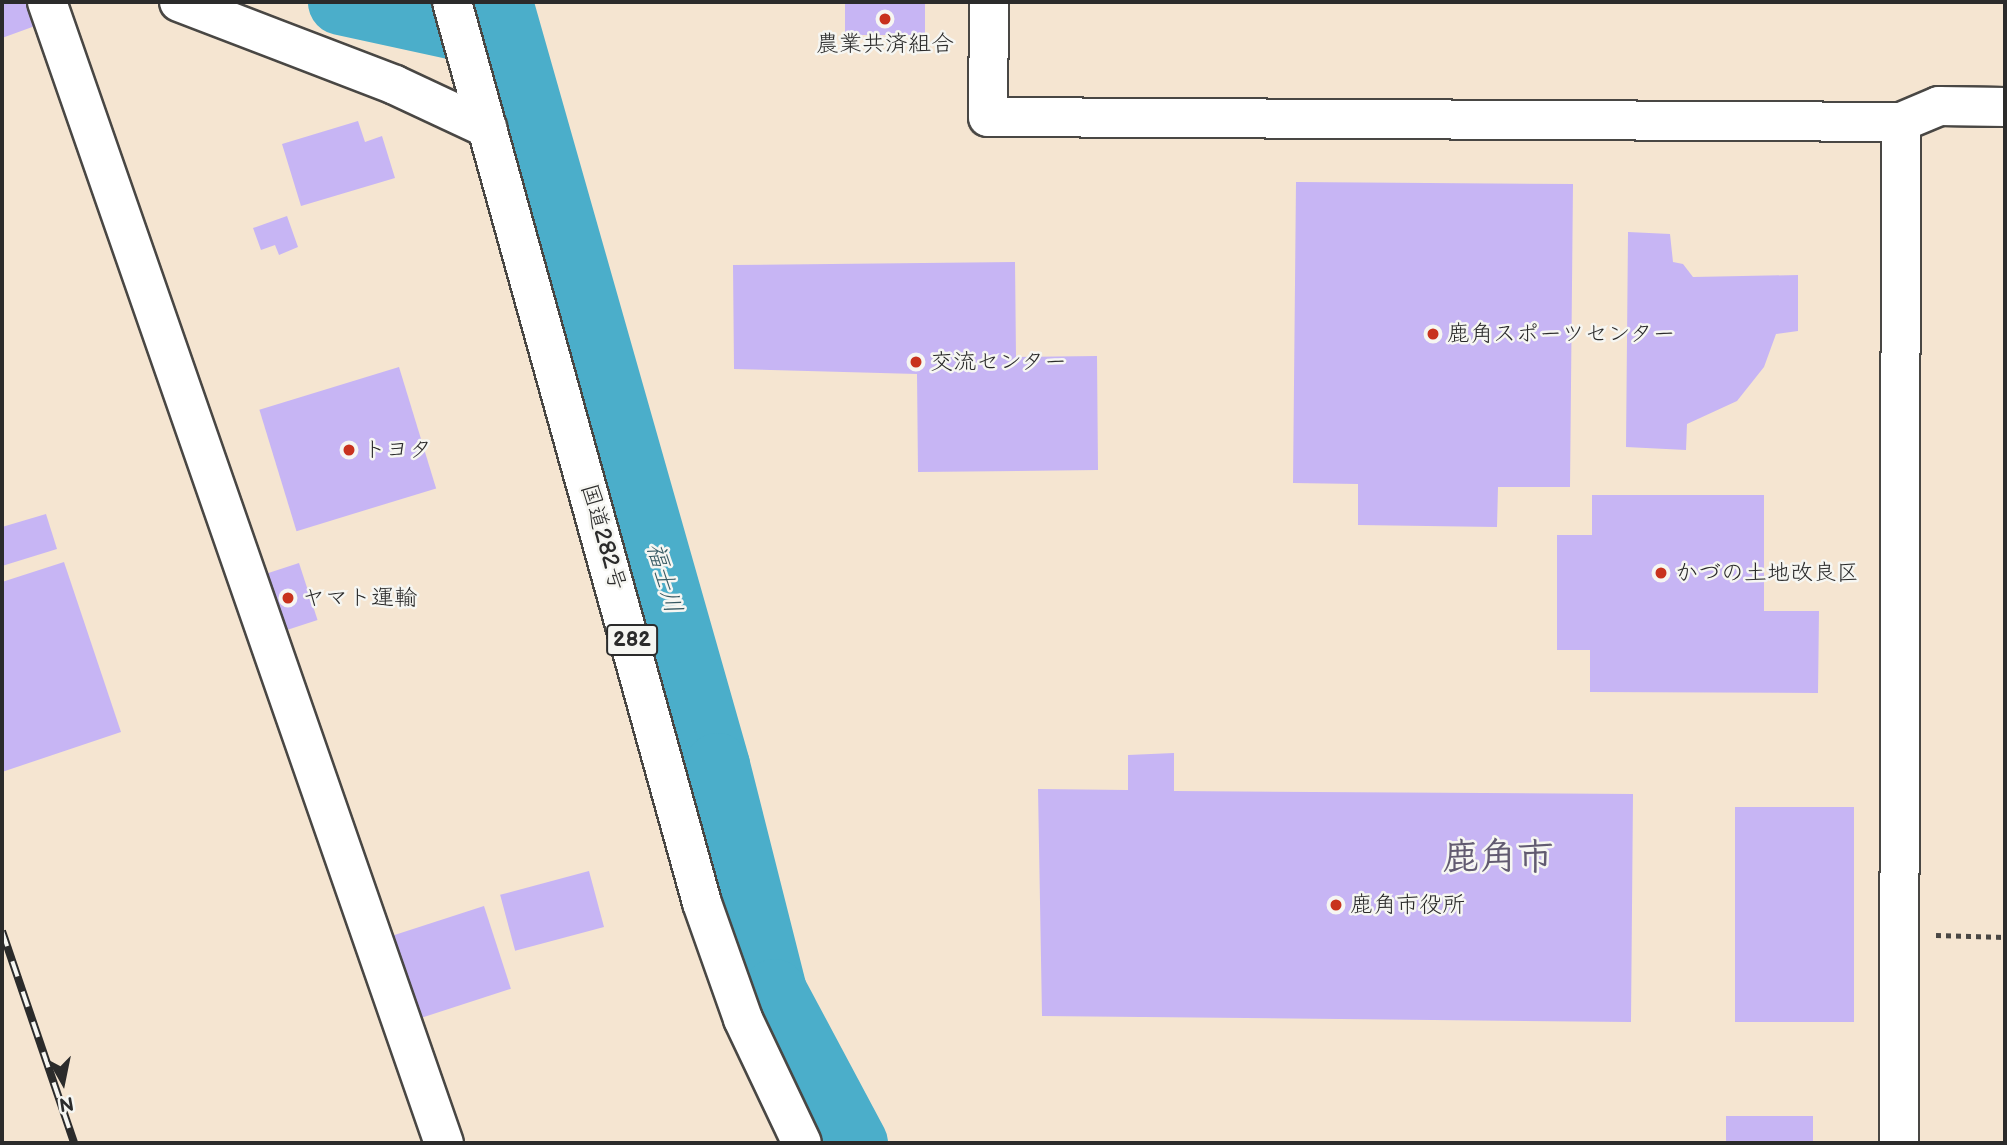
<!DOCTYPE html>
<html>
<head>
<meta charset="utf-8">
<style>
  body { margin:0 }
  #map { position:relative; width:2007px; height:1145px; overflow:hidden; background:#f5e5d1; font-family:"Balsamiq Sans","Klee One",sans-serif }
  div>[style] { position:absolute }
  .river>* { height:65px; margin:-32.5px; padding:0 32.5px; transform-origin:32.5px; border-radius:32.5px; background:#4baeca }
  .building>* { inset:0; background:#c7b5f4; transform-origin:0 0 }
  .path>* { height:4.5px; margin-top:-2.25px; transform-origin:0; background:repeating-linear-gradient(90deg,#494744 0 5px,transparent 0 10px) }
  .roads { filter:drop-shadow(2px 0 #494744) drop-shadow(-2px 0 #494744) drop-shadow(0 2px #494744) drop-shadow(0 -2px #494744) }
  .minor>* { height:38px; margin:-19px; padding:0 19px; transform-origin:19px; border-radius:19px; background:#fff }
  .highway>* { height:38px; margin:-19px; padding:0 19px; transform-origin:19px; border-radius:19px; background:#fff }
  .rail>* { height:8px; margin-top:-4px; transform-origin:0; background:repeating-linear-gradient(90deg,#f6f6f2 0 16px,#2b2b2b 0 32px); box-sizing:border-box; border-block:2px solid #2b2b2b }
  .dots>* { width:19px; height:19px; translate:-50% -50%; box-sizing:border-box; border:4px solid #f6f6f2; border-radius:50% }
  span { translate:-50% -50%; white-space:nowrap; text-align:center; line-height:1.15; -webkit-text-stroke:5px #f6f6f2; paint-order:stroke }
  .shield-label span { padding:2px 5px; background:#f6f6f2; border:2px solid; border-radius:5px; -webkit-text-stroke-width:0 }
  .shield-label { font-size:21px; color:#2b2b2b; font-weight:700 }
  .poi-label { font-size:23px; color:#2b2b2b }
  .left { translate:0 -50%; text-align:left }
  .street-label { font-size:23px; color:#2b2b2b }
  .water-label { font-size:24px; color:#365963; font-style:italic }
  .town-label { font-size:37px; color:#625b71; font-weight:700 }
  .frame { position:absolute; inset:0; border:4px solid #2b2b2b; pointer-events:none }
  .north { position:absolute; left:28px; top:1047px; width:70px; height:70px; -webkit-text-stroke:5px #f6f6f2; paint-order:stroke; rotate:171deg; font-size:19px; font-weight:700; line-height:28px; text-align:center; color:#2b2b2b }
  .north::after { content:''; display:block; margin:auto; width:24px; height:32px; background:#2b2b2b; clip-path:polygon(50% 0,100% 100%,50% 72%,0 100%) }
</style>
</head>
<body>
<div id="map">
  <div class="river">
    <i style="left:340px;top:2px;width:173px;rotate:12.3deg"></i>
    <i style="left:500px;top:2px;width:793px;rotate:74.12deg"></i>
    <i style="left:717px;top:765px;width:233px;rotate:75.8deg"></i>
    <i style="left:774px;top:991px;width:172px;rotate:61.9deg"></i>
  </div>
  <div class="building">
    <i style="clip-path:polygon(2px 2px,26px 2px,35px 26px,2px 38px)"></i>
    <i style="left:845px;top:2px;width:80px;height:33px"></i>
    <i style="clip-path:polygon(358px 121px,365px 142px,382px 136px,395px 178px,301px 206px,282px 144px)"></i>
    <i style="clip-path:polygon(1296px 182px,1573px 184px,1570px 487px,1498px 487px,1497px 527px,1358px 525px,1358px 484px,1293px 483px)"></i>
    <i style="clip-path:polygon(287px 216px,298px 247px,279px 255px,275px 245px,261px 250px,253px 228px)"></i>
    <i style="clip-path:polygon(1628px 232px,1670px 234px,1673px 262px,1683px 264px,1693px 277px,1798px 275px,1798px 331px,1776px 334px,1764px 367px,1737px 401px,1687px 424px,1686px 450px,1626px 447px)"></i>
    <i style="clip-path:polygon(1015px 262px,1016px 357px,1097px 356px,1098px 470px,918px 472px,917px 374px,734px 369px,733px 265px)"></i>
    <i style="left:399px;top:367px;width:127px;height:146px;rotate:73deg"></i>
    <i style="clip-path:polygon(1592px 495px,1764px 495px,1764px 611px,1819px 611px,1818px 693px,1590px 692px,1590px 650px,1557px 650px,1557px 535px,1592px 535px)"></i>
    <i style="clip-path:polygon(46px 514px,57px 549px,2px 566px,2px 527px)"></i>
    <i style="clip-path:polygon(64px 562px,121px 732px,2px 772px,2px 582px)"></i>
    <i style="left:299px;top:563px;width:60px;height:41px;rotate:72deg"></i>
    <i style="clip-path:polygon(1174px 753px,1174px 791px,1633px 794px,1631px 1022px,1042px 1016px,1038px 789px,1128px 790px,1128px 755px)"></i>
    <i style="left:1735px;top:807px;width:119px;height:215px"></i>
    <i style="left:589px;top:871px;width:58px;height:92px;rotate:75deg"></i>
    <i style="left:484px;top:906px;width:87px;height:103px;rotate:72deg"></i>
    <i style="left:1726px;top:1116px;width:87px;height:27px"></i>
  </div>
  <div class="path">
    <i style="left:1936px;top:935px;width:69px;rotate:1.7deg"></i>
  </div>
  <div class="roads">
    <div class="minor">
      <i style="left:47px;top:2px;width:1208px;rotate:70.82deg"></i>
      <i style="left:179px;top:2px;width:231px;rotate:21deg"></i>
      <i style="left:395px;top:85px;width:102px;rotate:25.1deg"></i>
      <i style="left:989px;top:2px;width:115px;rotate:90.5deg"></i>
      <i style="left:988px;top:117px;width:913px;rotate:0.31deg"></i>
      <i style="left:1901px;top:122px;width:41px;rotate:-22.8deg"></i>
      <i style="left:1939px;top:106px;width:66px;rotate:0.9deg"></i>
      <i style="left:1899px;top:1143px;width:1021px;rotate:-89.89deg"></i>
    </div>
    <div class="highway">
      <i style="left:452px;top:2px;width:935px;rotate:74.49deg"></i>
      <i style="left:702px;top:903px;width:123px;rotate:70.5deg"></i>
      <i style="left:743px;top:1019px;width:137px;rotate:64.6deg"></i>
    </div>
  </div>
  <div class="rail">
    <i style="left:2px;top:931px;width:224px;rotate:71.2deg"></i>
  </div>
  <div class="dots">
    <i style="left:885px;top:19px;background:#c8321e"></i>
    <i style="left:1433px;top:334px;background:#c8321e"></i>
    <i style="left:916px;top:362px;background:#c8321e"></i>
    <i style="left:349px;top:450px;background:#c8321e"></i>
    <i style="left:1661px;top:573px;background:#c8321e"></i>
    <i style="left:288px;top:598px;background:#c8321e"></i>
    <i style="left:1336px;top:905px;background:#c8321e"></i>
  </div>
  <div class="shield-label">
    <span style="left:632px;top:640px">282</span>
  </div>
  <div class="poi-label">
    <span style="left:885px;top:44px">農業共済組合</span>
    <span class="left" style="left:1447px;top:334px">鹿角スポーツセンター</span>
    <span class="left" style="left:930px;top:362px">交流センター</span>
    <span class="left" style="left:363px;top:450px">トヨタ</span>
    <span class="left" style="left:1675px;top:573px">かづの土地改良区</span>
    <span class="left" style="left:302px;top:598px">ヤマト運輸</span>
    <span class="left" style="left:1350px;top:905px">鹿角市役所</span>
  </div>
  <div class="street-label">
    <span style="left:603px;top:537px;rotate:74deg">国道282号</span>
  </div>
  <div class="water-label">
    <span style="left:664px;top:578px;rotate:74deg">福士川</span>
  </div>
  <div class="town-label">
    <span style="left:1498px;top:858px">鹿角市</span>
  </div>
  <div class="frame"></div>
  <div class="north">N</div>
</div>
</body>
</html>
